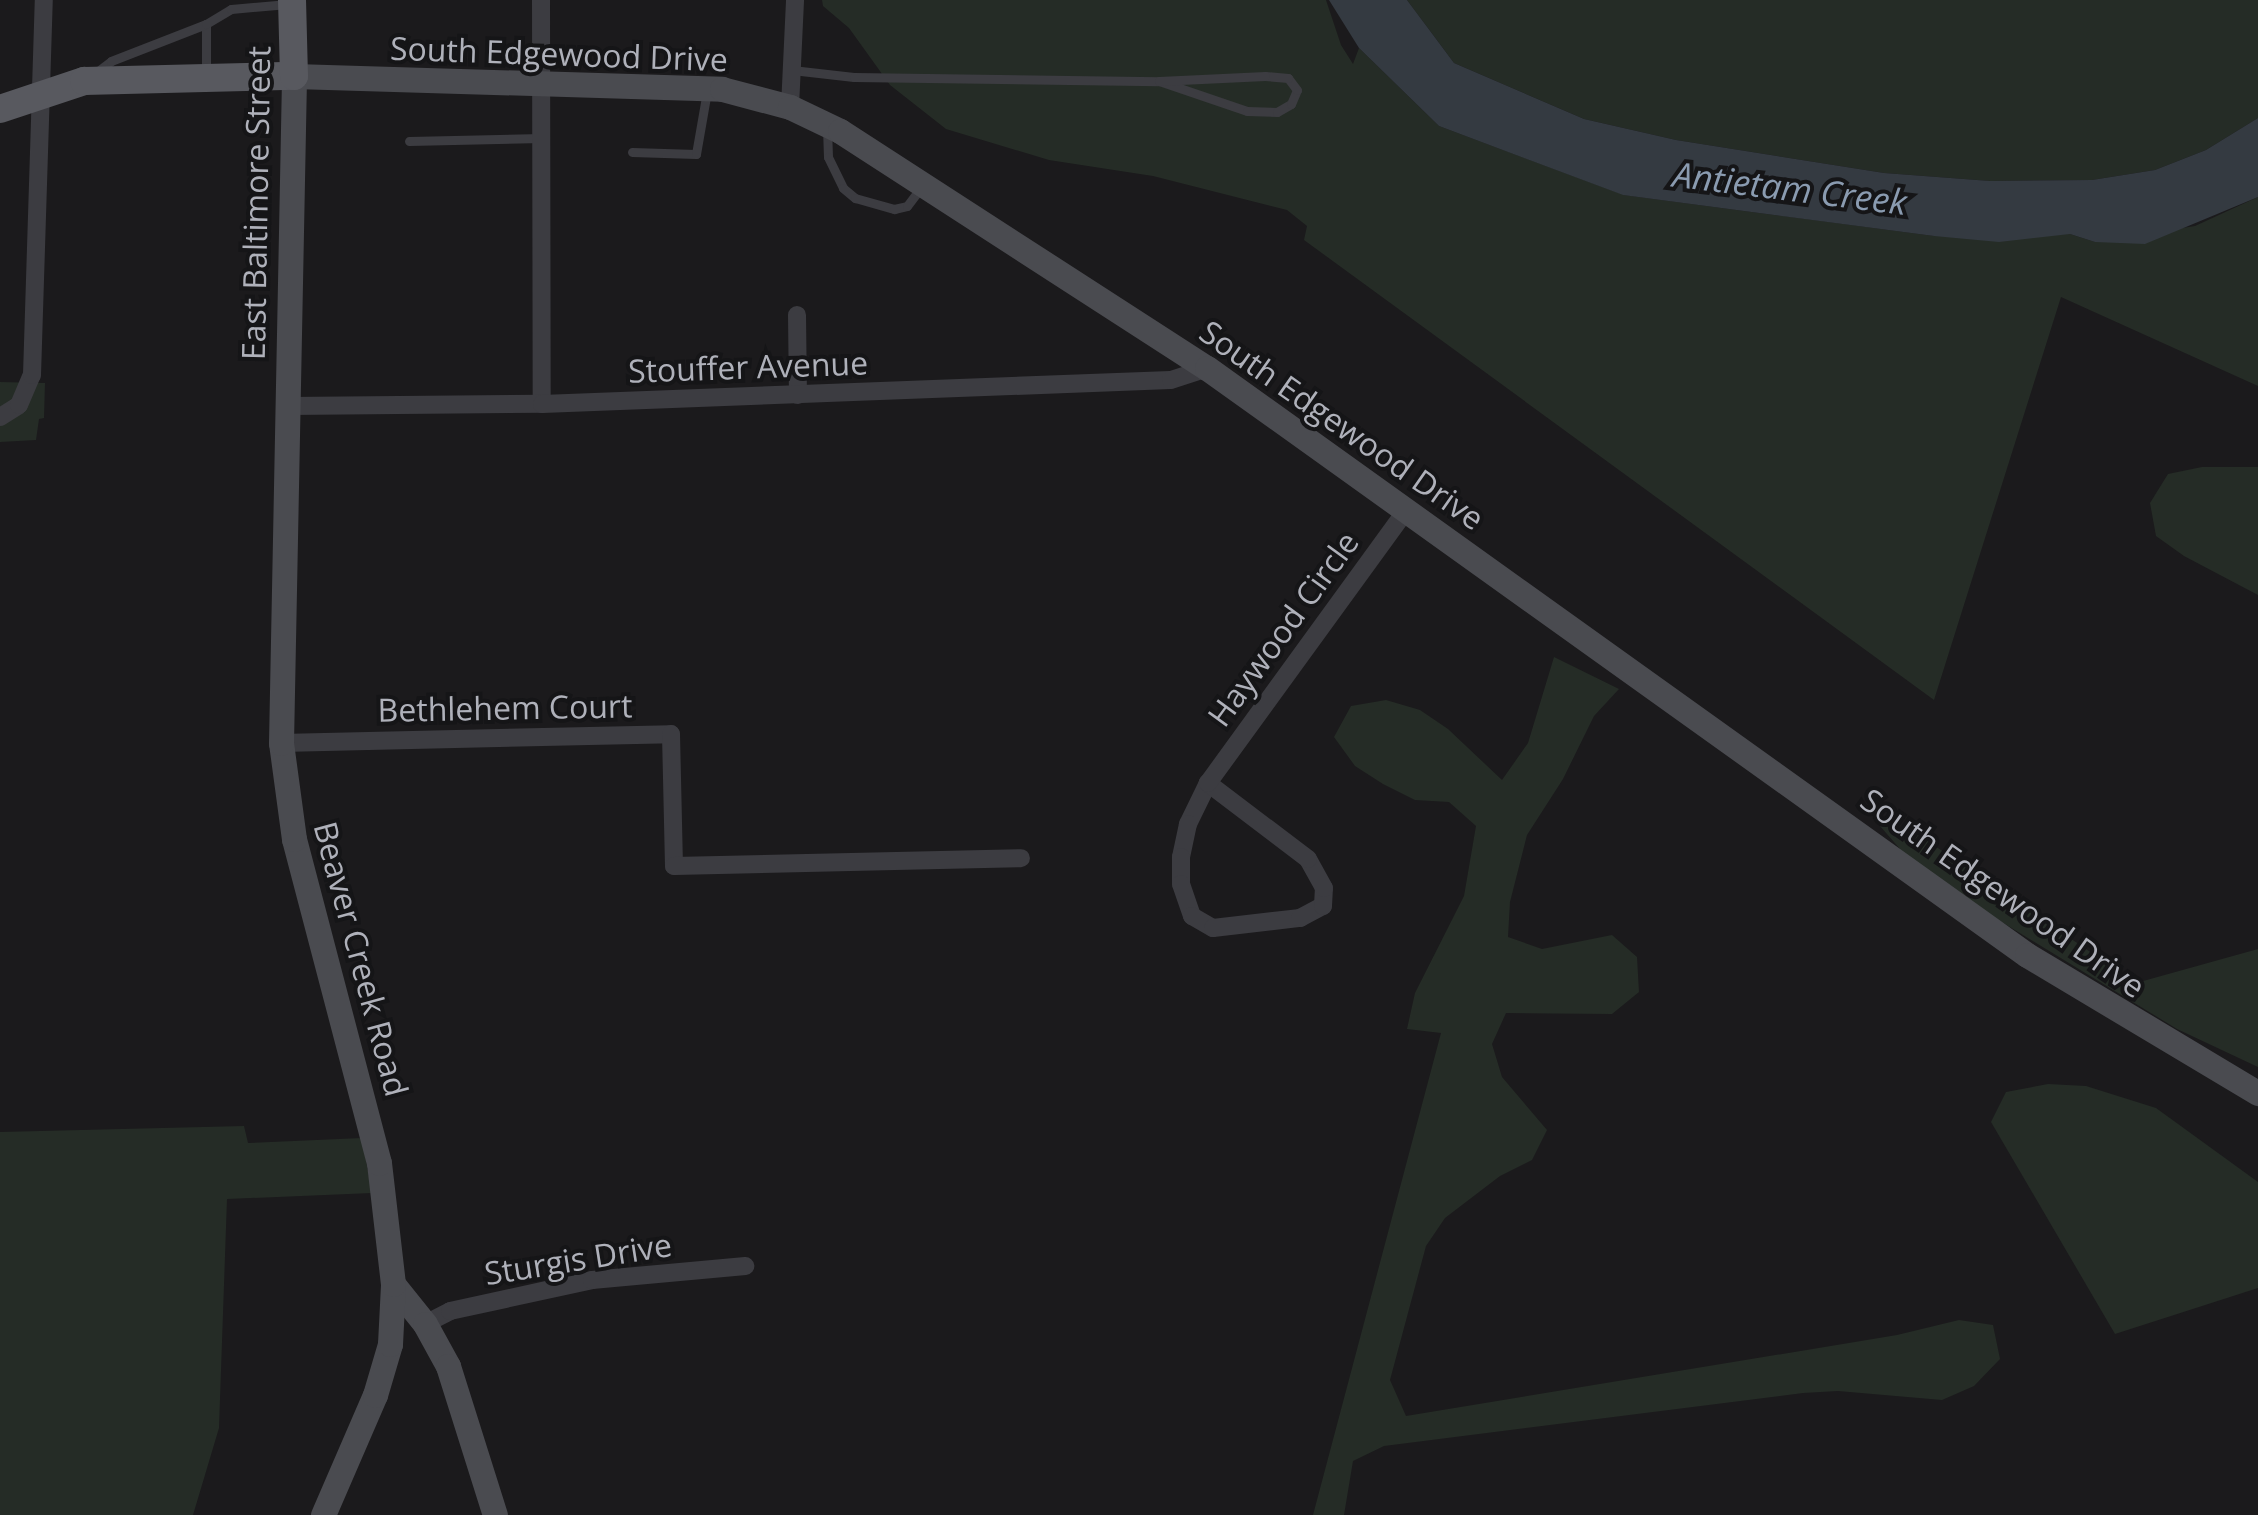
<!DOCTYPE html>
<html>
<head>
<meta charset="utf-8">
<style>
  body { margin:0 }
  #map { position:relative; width:2258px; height:1515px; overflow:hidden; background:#1b1a1c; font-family:"Open Sans",sans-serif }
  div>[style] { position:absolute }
  .green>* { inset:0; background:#252c26 }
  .water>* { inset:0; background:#343a41 }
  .lane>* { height:9px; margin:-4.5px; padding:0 4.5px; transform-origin:4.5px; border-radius:4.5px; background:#3c3c41 }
  .street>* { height:18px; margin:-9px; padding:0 9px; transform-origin:9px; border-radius:9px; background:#3c3c41 }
  .secondary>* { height:25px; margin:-12.5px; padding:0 12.5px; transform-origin:12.5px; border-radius:12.5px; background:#4a4b50 }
  .primary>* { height:28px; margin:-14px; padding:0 14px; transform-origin:14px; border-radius:14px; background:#58595f }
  span { translate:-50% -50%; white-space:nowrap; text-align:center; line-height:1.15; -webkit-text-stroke:8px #151517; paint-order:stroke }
  .street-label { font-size:32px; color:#afb1ba }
  .water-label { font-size:35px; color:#8a9bb0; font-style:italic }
</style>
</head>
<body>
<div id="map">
  <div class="green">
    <i style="clip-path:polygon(822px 0,1326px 0,1341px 45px,1353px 64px,1359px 48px,1439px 126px,1624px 195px,1934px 236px,2070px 234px,2095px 242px,2195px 226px,2258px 197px,2258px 386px,2061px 297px,1934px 700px,1304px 240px,1307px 226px,1287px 210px,1153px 176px,1049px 160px,946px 129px,890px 85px,849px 28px,823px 6px)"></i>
    <i style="clip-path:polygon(1407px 0,2258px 0,2258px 118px,2206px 150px,2155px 170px,2092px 180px,1990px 181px,1884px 173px,1676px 140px,1584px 119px,1454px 63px)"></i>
    <i style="clip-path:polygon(0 382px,45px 383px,44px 418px,39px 419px,36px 440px,0 442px)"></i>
    <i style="clip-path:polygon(2202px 467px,2258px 467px,2258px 595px,2184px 556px,2156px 536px,2150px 503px,2168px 474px)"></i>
    <i style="clip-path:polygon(1554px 657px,1619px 689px,1594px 716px,1563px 779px,1527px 835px,1510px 902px,1508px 937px,1542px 949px,1612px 935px,1637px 957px,1639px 992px,1612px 1014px,1506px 1013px,1492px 1044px,1502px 1077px,1547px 1130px,1532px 1160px,1500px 1176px,1445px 1218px,1426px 1246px,1390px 1380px,1406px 1416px,1897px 1335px,1959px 1320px,1993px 1325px,2000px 1359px,1974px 1386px,1942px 1400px,1838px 1391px,1803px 1393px,1384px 1446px,1353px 1461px,1344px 1515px,1313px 1515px,1441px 1033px,1407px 1029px,1415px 993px,1464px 896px,1476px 826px,1449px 802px,1415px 800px,1383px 784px,1355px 766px,1334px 737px,1351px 706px,1386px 700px,1420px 710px,1448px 729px,1502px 780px,1528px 743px)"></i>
    <i style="clip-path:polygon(1880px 826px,1910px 829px,2136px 983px,2258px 949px,2258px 1067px,2177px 1029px,1920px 872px)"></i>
    <i style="clip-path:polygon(2048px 1084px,2086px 1086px,2156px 1108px,2258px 1182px,2258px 1288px,2115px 1334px,1991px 1122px,2006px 1092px)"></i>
    <i style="clip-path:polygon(244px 1126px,248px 1143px,362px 1138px,372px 1193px,227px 1199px,219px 1428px,193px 1515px,0 1515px,0 1132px)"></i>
  </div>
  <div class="water">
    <i style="clip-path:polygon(1329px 0,1407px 0,1454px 63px,1584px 119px,1676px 140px,1884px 173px,1990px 181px,2092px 180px,2155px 170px,2206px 150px,2258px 118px,2258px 197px,2145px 244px,2095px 242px,2070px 234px,1999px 242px,1934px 236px,1623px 195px,1439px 126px,1359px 48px)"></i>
  </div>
  <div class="lane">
    <i style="left:206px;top:24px;width:49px;rotate:90deg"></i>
    <i style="left:792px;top:70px;width:62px;rotate:6.4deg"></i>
    <i style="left:854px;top:77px;width:305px;rotate:0.8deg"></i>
    <i style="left:1159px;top:81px;width:93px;rotate:18.8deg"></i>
    <i style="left:1247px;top:111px;width:30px;rotate:2deg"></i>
    <i style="left:1277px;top:112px;width:16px;rotate:-30deg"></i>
    <i style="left:1291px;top:104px;width:15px;rotate:-67deg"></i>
    <i style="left:1297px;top:90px;width:15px;rotate:-127deg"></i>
    <i style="left:1288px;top:78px;width:23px;rotate:-175deg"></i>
    <i style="left:1265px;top:76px;width:106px;rotate:177.3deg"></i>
    <i style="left:94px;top:74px;width:21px;rotate:-37deg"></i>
    <i style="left:111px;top:61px;width:102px;rotate:-21.3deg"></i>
    <i style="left:206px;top:24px;width:29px;rotate:-31deg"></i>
    <i style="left:231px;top:9px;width:57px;rotate:-5deg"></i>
    <i style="left:827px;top:128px;width:29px;rotate:88deg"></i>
    <i style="left:828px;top:157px;width:34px;rotate:64deg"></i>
    <i style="left:843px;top:188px;width:16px;rotate:40deg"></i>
    <i style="left:855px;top:198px;width:41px;rotate:15.8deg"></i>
    <i style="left:894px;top:209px;width:13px;rotate:-13deg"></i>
    <i style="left:907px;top:206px;width:26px;rotate:-53deg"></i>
    <i style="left:409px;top:141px;width:133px;rotate:-1.3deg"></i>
    <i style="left:632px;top:152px;width:64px;rotate:1.8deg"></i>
    <i style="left:696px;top:154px;width:64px;rotate:-80.1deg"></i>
  </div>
  <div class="street">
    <i style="left:541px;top:0;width:404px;rotate:89.9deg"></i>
    <i style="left:790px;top:107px;width:107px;rotate:-87.3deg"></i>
    <i style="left:797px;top:315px;width:80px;rotate:89.3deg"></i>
    <i style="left:288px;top:406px;width:254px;rotate:-0.5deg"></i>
    <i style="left:542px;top:404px;width:629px;rotate:-2.19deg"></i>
    <i style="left:1171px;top:380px;width:38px;rotate:-18deg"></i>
    <i style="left:0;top:417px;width:22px;rotate:-32deg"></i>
    <i style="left:19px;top:405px;width:33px;rotate:-67deg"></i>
    <i style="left:32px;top:375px;width:375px;rotate:-88.2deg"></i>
    <i style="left:281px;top:743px;width:390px;rotate:-1.3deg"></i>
    <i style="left:671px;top:734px;width:132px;rotate:88.7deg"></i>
    <i style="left:674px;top:866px;width:347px;rotate:-1.3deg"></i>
    <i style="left:1208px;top:783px;width:46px;rotate:116deg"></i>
    <i style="left:1188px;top:824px;width:34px;rotate:102deg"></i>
    <i style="left:1181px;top:857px;width:27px;rotate:90deg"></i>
    <i style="left:1181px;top:884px;width:34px;rotate:71deg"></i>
    <i style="left:1192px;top:916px;width:24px;rotate:30deg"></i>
    <i style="left:1213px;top:928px;width:88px;rotate:-6.6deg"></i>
    <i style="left:1300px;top:918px;width:26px;rotate:-28deg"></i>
    <i style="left:1323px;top:906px;width:18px;rotate:-87deg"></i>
    <i style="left:1324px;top:888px;width:33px;rotate:-119deg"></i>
    <i style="left:1308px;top:859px;width:126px;rotate:-142.8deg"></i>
    <i style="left:1208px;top:783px;width:339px;rotate:-54deg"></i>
    <i style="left:425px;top:1324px;width:28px;rotate:-27deg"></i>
    <i style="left:450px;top:1311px;width:145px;rotate:-12.3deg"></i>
    <i style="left:592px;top:1280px;width:154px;rotate:-5.2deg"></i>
  </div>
  <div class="secondary">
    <i style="left:393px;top:1284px;width:51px;rotate:51.3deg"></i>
    <i style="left:425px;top:1324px;width:48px;rotate:61.3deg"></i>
    <i style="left:448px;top:1366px;width:156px;rotate:72.5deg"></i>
    <i style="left:323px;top:1515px;width:131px;rotate:-66.6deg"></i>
    <i style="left:375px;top:1395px;width:53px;rotate:-73.6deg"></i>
    <i style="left:390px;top:1344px;width:60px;rotate:-87.1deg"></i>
    <i style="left:393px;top:1284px;width:122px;rotate:-96.6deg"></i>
    <i style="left:379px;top:1163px;width:335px;rotate:-104.7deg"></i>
    <i style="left:294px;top:839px;width:97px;rotate:-97.7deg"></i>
    <i style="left:281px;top:743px;width:667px;rotate:-88.88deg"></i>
    <i style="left:294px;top:76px;width:428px;rotate:1.7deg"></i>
    <i style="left:722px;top:89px;width:70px;rotate:14.8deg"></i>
    <i style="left:790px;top:107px;width:55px;rotate:25.6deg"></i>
    <i style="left:840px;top:131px;width:437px;rotate:32.9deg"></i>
    <i style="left:1207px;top:368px;width:1008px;rotate:35.6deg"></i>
    <i style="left:2027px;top:955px;width:269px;rotate:30.9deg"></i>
  </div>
  <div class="primary">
    <i style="left:0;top:109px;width:89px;rotate:-18.4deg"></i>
    <i style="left:84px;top:81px;width:210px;rotate:-1.4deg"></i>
    <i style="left:294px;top:76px;width:76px;rotate:-91.5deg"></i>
  </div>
  <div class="street-label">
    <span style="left:559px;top:54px;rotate:2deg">South Edgewood Drive</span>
    <span style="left:256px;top:203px;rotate:-89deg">East Baltimore Street</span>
    <span style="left:748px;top:367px;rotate:-2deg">Stouffer Avenue</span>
    <span style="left:1342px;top:425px;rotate:35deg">South Edgewood Drive</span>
    <span style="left:1283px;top:629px;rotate:-54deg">Haywood Circle</span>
    <span style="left:505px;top:708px;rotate:-1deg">Bethlehem Court</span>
    <span style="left:2003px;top:893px;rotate:35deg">South Edgewood Drive</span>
    <span style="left:361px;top:959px;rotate:75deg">Beaver Creek Road</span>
    <span style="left:578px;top:1259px;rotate:-9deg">Sturgis Drive</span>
  </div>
  <div class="water-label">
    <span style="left:1790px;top:188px;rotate:7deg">Antietam Creek</span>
  </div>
</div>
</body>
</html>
